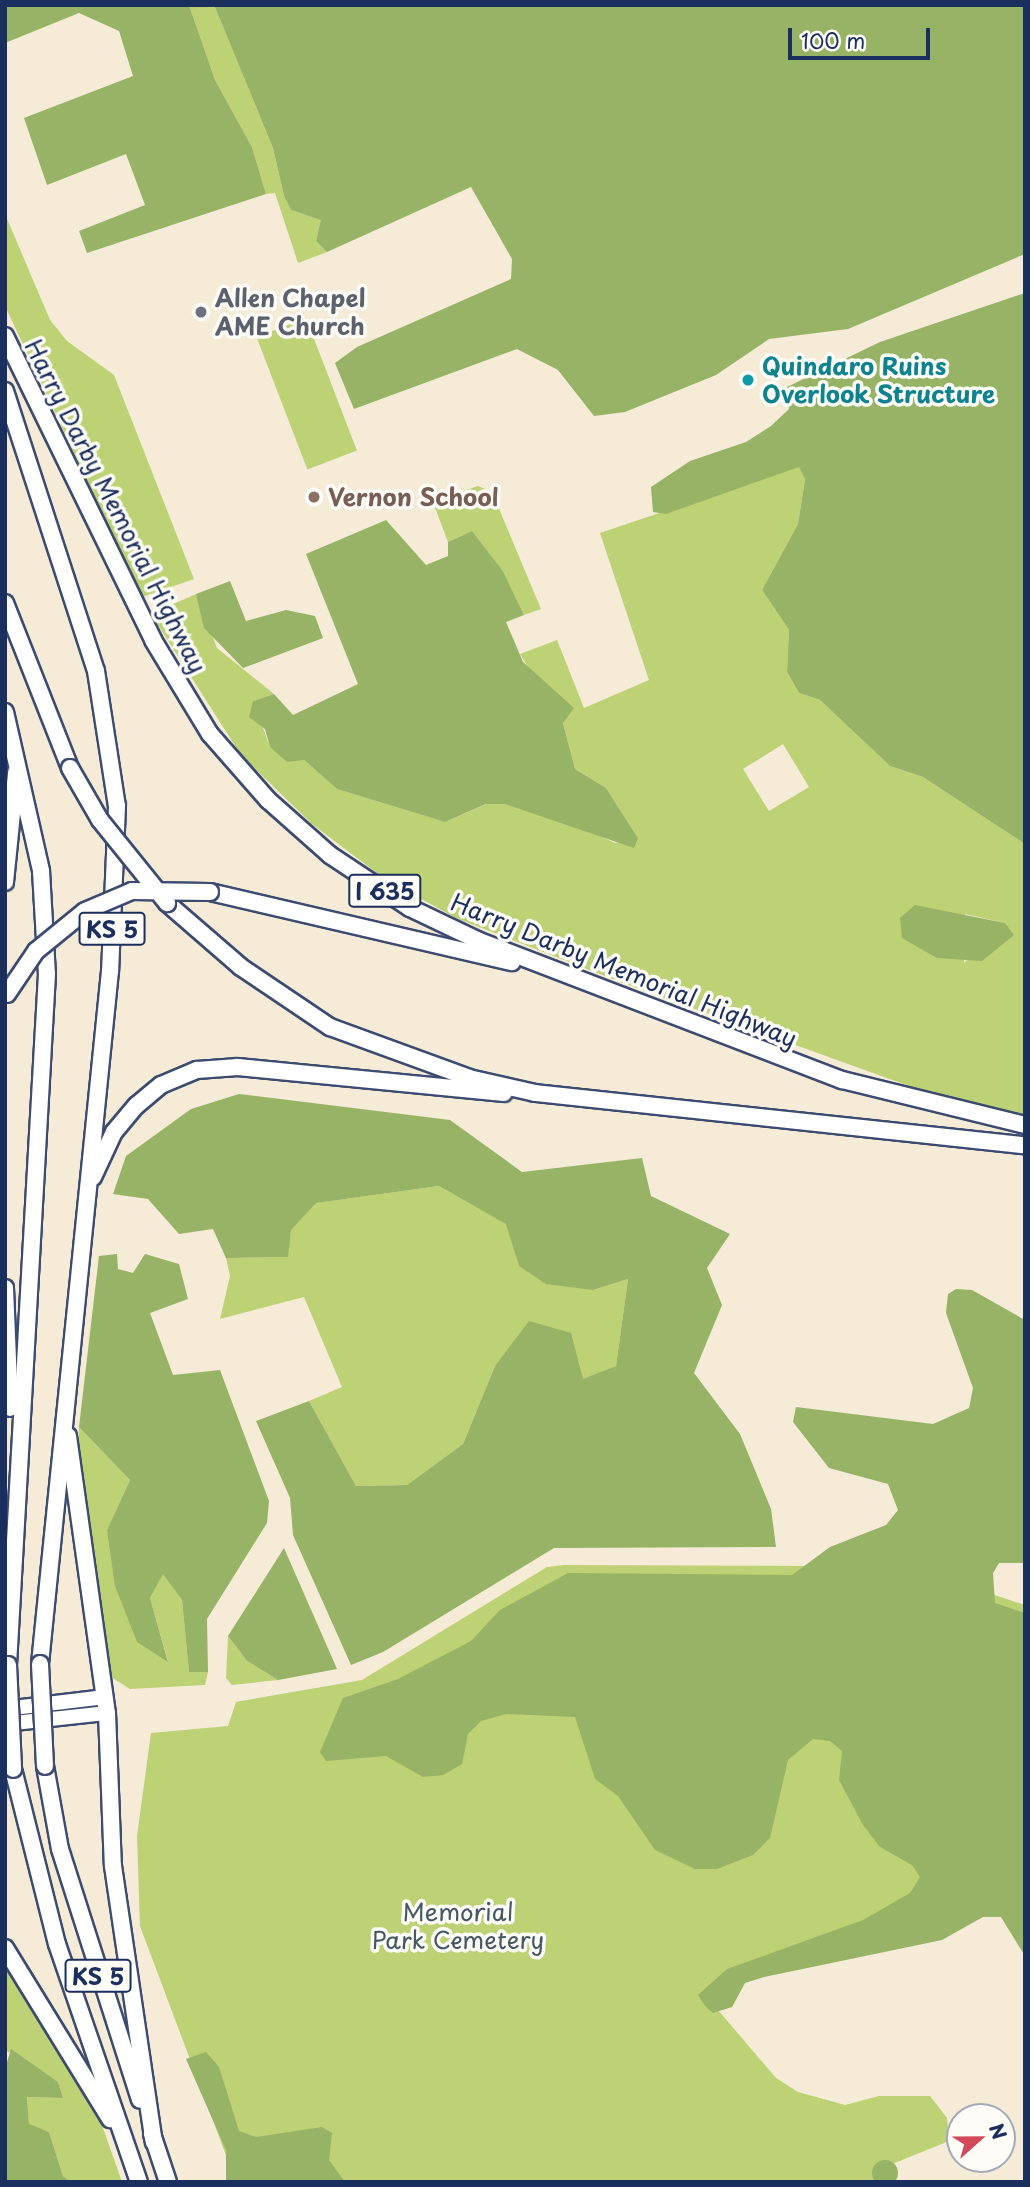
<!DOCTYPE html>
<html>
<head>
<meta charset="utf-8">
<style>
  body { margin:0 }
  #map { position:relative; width:1030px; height:2187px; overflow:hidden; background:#f5ebd7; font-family:"Playpen Sans",sans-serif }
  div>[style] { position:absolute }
  .green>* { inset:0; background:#bdd175; transform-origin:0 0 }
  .forest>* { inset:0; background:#96b366 }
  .round { border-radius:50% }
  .roads { filter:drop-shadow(2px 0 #3c4b70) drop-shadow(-2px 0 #3c4b70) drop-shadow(0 2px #3c4b70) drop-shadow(0 -2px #3c4b70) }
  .major>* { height:14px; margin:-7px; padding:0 7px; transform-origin:7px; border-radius:7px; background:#fff }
  .highway>* { height:16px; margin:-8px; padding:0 8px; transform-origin:8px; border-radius:8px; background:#fff }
  .bridges { filter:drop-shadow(2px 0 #3c4b70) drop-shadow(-2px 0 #3c4b70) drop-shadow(0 2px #3c4b70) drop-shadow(0 -2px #3c4b70) }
  .highway-bridge>* { height:16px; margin:-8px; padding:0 8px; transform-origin:8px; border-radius:8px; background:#fff }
  .dots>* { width:19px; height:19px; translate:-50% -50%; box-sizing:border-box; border:4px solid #fdfcf7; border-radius:50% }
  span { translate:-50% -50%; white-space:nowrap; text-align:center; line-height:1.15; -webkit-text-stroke:7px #fdfcf7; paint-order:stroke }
  .shield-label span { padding:2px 5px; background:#fdfcf7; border:2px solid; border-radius:5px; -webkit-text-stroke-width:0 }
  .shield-label { font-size:23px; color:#1b2f5e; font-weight:700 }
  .worship-label { font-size:24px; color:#5b616d; font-weight:700 }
  .left { translate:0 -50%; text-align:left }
  .culture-label { font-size:24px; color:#0d838f; font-weight:700 }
  .education-label { font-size:24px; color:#785e54; font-weight:700 }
  .street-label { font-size:24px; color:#1b2f5e }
  .park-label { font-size:24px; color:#445864 }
  .frame { position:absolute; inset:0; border:7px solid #1b2f5e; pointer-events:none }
  .north { position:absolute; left:946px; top:2103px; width:70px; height:70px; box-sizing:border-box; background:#fdfcf7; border:2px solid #a3aaba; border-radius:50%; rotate:69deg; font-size:19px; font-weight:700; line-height:28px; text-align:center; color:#1b2f5e }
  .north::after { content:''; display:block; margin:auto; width:24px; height:32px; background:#d1495b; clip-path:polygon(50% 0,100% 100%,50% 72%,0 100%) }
  .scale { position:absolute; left:788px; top:28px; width:142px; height:32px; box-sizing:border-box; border:4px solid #1b2f5e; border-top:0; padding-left:9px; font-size:21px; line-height:24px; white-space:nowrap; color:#1b2f5e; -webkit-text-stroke:5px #fdfcf7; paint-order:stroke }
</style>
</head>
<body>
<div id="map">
  <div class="green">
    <i style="clip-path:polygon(189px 5px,214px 5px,273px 148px,284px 196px,291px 210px,322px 220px,316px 241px,327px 252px,298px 263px,275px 193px,266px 194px,252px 147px,215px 80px)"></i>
    <i style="clip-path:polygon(5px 214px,50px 320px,67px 341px,114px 375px,194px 579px,142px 597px,5px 306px)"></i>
    <i style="left:306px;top:318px;width:142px;height:53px;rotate:69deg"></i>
    <i style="clip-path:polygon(evenodd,799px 466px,805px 479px,798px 524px,762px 590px,789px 630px,787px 672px,799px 693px,820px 700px,890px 766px,923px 777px,1025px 844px,1025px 1115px,912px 1087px,623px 983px,456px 918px,385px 879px,312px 824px,241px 755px,151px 614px,196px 594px,217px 648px,274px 694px,253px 701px,270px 747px,304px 760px,337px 789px,445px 822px,487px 804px,505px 804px,571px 822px,615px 843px,638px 838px,606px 788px,575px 769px,563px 723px,520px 654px,557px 640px,584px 708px,649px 680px,600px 533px,799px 466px,783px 744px,809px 787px,769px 811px,743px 769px,783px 744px,799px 466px,965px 914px,1005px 923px,964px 963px,965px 914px)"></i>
    <i style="clip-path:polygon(478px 486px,492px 492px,541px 609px,524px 615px,503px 571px,472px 531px,448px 542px,433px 502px)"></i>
    <i style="clip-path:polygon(439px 1186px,507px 1224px,519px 1266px,593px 1290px,628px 1279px,616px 1366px,583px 1380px,495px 1366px,463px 1444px,407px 1485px,356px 1486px,309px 1401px,342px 1387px,304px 1297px,220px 1319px,230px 1276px,226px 1258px,287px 1257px,291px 1230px,315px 1203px)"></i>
    <i style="clip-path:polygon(79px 1427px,130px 1480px,107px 1530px,137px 1641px,168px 1661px,150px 1598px,163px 1573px,182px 1600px,189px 1672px,208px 1672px,205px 1685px,130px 1689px,111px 1677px,78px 1459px)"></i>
    <i style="clip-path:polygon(564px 1565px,812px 1566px,976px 1589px,1025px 1605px,1025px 1859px,706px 1996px,776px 2078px,798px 2092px,845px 2105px,879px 2096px,930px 2096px,947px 2118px,949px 2141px,880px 2169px,878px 2182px,236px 2182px,140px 1926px,137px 1836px,151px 1733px,228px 1726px,236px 1702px,362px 1680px,547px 1567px)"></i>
    <i style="clip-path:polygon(228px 1636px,247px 1661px,278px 1680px,232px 1685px,226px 1678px)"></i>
    <i style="clip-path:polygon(5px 1960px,98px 2114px,122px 2182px,71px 2182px,63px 2176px,49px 2132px,29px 2125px,27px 2097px,63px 2098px,58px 2082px,5px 2050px)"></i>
  </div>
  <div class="forest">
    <i style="clip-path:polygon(5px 5px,189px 5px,215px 80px,252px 147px,266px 194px,87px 253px,79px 231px,145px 205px,126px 154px,47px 185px,24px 118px,133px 76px,119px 31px,79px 13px,5px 43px)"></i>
    <i style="clip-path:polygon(214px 5px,1025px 5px,1025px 254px,848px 329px,769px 339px,716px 375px,625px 412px,594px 416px,558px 370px,517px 349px,354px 409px,335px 363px,357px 347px,511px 279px,512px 259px,471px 187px,327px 252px,316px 241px,321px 220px,291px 210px,284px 196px,273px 148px)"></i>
    <i style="clip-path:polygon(1025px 293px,1025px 844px,923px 777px,890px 766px,820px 700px,799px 693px,787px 672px,789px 630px,762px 590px,798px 524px,805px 479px,799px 467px,666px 514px,653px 512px,651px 487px,690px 461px,746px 442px,771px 426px,789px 409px,787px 387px,880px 342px)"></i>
    <i style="clip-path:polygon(386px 520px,426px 565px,448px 556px,448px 542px,472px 531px,503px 571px,524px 615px,506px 622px,523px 662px,574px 708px,563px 723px,575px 769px,606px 788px,638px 838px,634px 848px,505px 804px,486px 804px,445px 822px,337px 789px,304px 760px,287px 762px,270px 747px,265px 729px,249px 717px,253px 701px,274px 694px,293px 715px,358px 684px,306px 554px)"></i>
    <i style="clip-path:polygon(230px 581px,246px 621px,286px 610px,315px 616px,323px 638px,243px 668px,204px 628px,196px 594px)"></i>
    <i style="clip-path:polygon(915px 905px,1005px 923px,1014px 935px,982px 961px,937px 958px,902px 938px,900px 918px)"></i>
    <i style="clip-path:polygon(239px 1094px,450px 1120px,522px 1172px,642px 1158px,651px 1196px,730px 1234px,707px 1268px,722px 1305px,694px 1373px,740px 1434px,771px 1509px,776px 1547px,554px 1548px,383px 1652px,351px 1665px,293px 1535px,290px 1498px,256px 1421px,309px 1401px,356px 1486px,407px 1485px,463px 1444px,495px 1366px,529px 1321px,571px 1333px,583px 1379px,616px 1366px,628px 1279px,593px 1290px,546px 1284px,519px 1266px,506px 1224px,439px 1186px,316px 1203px,291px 1230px,288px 1257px,226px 1258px,213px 1229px,179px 1234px,148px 1199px,113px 1194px,126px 1156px,191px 1109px)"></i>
    <i style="clip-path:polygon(117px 1254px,118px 1269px,133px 1273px,145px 1254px,179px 1264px,188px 1299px,150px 1313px,173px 1375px,220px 1370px,269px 1501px,267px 1523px,207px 1619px,208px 1672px,189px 1672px,182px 1600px,163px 1574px,150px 1598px,168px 1662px,137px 1642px,115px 1586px,107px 1530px,130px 1480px,79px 1427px,99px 1256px)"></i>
    <i style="clip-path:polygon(956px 1289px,972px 1290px,1025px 1320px,1025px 1563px,999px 1563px,993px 1573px,995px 1603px,1025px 1613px,1025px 1956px,1001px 1917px,983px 1917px,942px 1940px,764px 1977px,745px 1983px,732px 2007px,713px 2013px,706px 2007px,698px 1995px,727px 1969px,863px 1920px,910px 1893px,920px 1877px,912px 1865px,880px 1847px,863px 1825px,839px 1780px,842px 1751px,830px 1741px,813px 1739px,788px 1760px,770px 1838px,753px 1855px,717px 1869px,695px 1869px,655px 1850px,618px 1796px,595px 1779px,575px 1717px,506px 1714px,481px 1721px,468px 1734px,462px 1764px,443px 1775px,423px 1777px,386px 1756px,326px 1761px,320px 1752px,343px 1698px,398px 1679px,471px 1641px,500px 1610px,568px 1573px,792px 1575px,830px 1547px,886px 1525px,898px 1510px,888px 1484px,829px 1468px,793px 1422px,796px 1407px,933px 1424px,969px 1408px,973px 1388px,946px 1313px,948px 1294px)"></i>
    <i style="clip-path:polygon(284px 1548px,337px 1669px,278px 1680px,247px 1661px,228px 1636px)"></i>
    <i style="clip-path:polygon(11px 2049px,58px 2082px,63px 2098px,27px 2097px,29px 2124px,49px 2132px,63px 2176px,71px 2182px,5px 2182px,5px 2069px)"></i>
    <i style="clip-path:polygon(206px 2052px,219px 2067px,239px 2131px,256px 2137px,322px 2127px,332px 2133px,329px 2160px,345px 2182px,226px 2182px,226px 2150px,186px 2059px)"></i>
    <i class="round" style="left:872px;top:2160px;width:26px;height:26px"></i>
  </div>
  <div class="roads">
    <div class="major">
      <i style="left:5px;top:1709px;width:101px;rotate:-6.8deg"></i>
      <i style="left:5px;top:1724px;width:103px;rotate:-6.2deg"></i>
    </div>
    <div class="highway">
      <i style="left:5px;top:336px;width:338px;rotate:64deg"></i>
      <i style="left:153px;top:640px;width:110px;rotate:58.8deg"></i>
      <i style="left:210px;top:734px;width:88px;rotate:48.7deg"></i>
      <i style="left:268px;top:800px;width:83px;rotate:41.6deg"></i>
      <i style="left:330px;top:855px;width:96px;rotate:33.5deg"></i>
      <i style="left:410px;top:908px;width:74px;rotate:25.5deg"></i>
      <i style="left:477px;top:940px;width:391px;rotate:21deg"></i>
      <i style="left:842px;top:1080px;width:188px;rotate:13.8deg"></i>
      <i style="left:5px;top:391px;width:294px;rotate:72deg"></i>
      <i style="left:96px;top:671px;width:137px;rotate:81.2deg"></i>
      <i style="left:117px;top:806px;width:165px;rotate:92.4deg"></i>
      <i style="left:110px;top:971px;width:697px;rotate:95.77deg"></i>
      <i style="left:5px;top:603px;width:177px;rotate:68.5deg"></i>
      <i style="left:5px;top:712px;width:163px;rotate:77.2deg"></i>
      <i style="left:41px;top:871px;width:103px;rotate:86.7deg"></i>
      <i style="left:47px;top:974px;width:692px;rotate:93.23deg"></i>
      <i style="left:5px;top:882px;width:110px;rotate:-84.2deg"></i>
      <i style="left:210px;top:892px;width:310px;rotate:13.1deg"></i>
      <i style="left:167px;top:903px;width:98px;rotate:40.9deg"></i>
      <i style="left:241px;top:967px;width:107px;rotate:34deg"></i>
      <i style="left:330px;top:1027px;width:148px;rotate:20.1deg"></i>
      <i style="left:469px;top:1078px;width:68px;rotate:12.8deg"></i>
      <i style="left:535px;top:1093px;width:493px;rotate:6.1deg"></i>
      <i style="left:93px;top:1177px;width:50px;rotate:-65deg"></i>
      <i style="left:114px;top:1132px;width:35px;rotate:-50deg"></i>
      <i style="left:137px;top:1105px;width:31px;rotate:-40deg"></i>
      <i style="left:161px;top:1085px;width:39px;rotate:-23deg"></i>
      <i style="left:197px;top:1070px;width:41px;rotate:-4.2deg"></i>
      <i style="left:238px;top:1067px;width:267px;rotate:5.6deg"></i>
      <i style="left:5px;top:1288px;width:120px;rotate:87.6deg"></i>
      <i style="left:68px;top:1436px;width:280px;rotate:82deg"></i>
      <i style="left:107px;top:1713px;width:153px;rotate:87.8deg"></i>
      <i style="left:113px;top:1866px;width:279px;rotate:81.6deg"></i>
      <i style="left:45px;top:1766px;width:84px;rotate:79.8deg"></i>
      <i style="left:60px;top:1849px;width:263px;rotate:72.3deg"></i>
      <i style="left:13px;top:1769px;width:180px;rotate:75.9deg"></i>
      <i style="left:57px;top:1944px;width:252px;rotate:71deg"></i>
      <i style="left:5px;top:1948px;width:201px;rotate:58.4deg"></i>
      <i style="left:152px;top:2134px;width:51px;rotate:71.6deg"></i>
    </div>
  </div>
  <div class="bridges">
    <div class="highway-bridge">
      <i style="left:70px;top:768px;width:60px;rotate:60deg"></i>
      <i style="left:100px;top:820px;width:107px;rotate:51.1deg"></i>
      <i style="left:7px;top:994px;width:52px;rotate:-56deg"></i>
      <i style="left:36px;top:951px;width:63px;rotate:-39.2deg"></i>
      <i style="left:85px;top:911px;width:51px;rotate:-23.1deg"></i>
      <i style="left:132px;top:891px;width:78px;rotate:0.7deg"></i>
      <i style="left:40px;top:1664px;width:102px;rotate:87.2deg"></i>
      <i style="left:8px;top:1665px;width:104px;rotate:87.2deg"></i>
    </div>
  </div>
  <div class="dots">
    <i style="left:201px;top:312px;background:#6b7280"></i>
    <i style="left:748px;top:380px;background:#0f9aa8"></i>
    <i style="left:314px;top:497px;background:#8d6e63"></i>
  </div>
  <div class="shield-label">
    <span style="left:385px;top:891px">I 635</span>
    <span style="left:112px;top:929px">KS 5</span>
    <span style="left:98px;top:1976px">KS 5</span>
  </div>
  <div class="worship-label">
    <span class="left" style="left:215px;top:312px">Allen Chapel<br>AME Church</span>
  </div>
  <div class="culture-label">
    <span class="left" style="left:762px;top:380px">Quindaro Ruins<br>Overlook Structure</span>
  </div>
  <div class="education-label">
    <span class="left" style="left:328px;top:497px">Vernon School</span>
  </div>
  <div class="street-label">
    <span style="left:116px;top:506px;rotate:63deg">Harry Darby Memorial Highway</span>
    <span style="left:624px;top:970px;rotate:22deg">Harry Darby Memorial Highway</span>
  </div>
  <div class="park-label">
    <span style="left:458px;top:1926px">Memorial<br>Park Cemetery</span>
  </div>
  <div class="frame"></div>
  <div class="north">N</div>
  <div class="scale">100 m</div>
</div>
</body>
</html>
